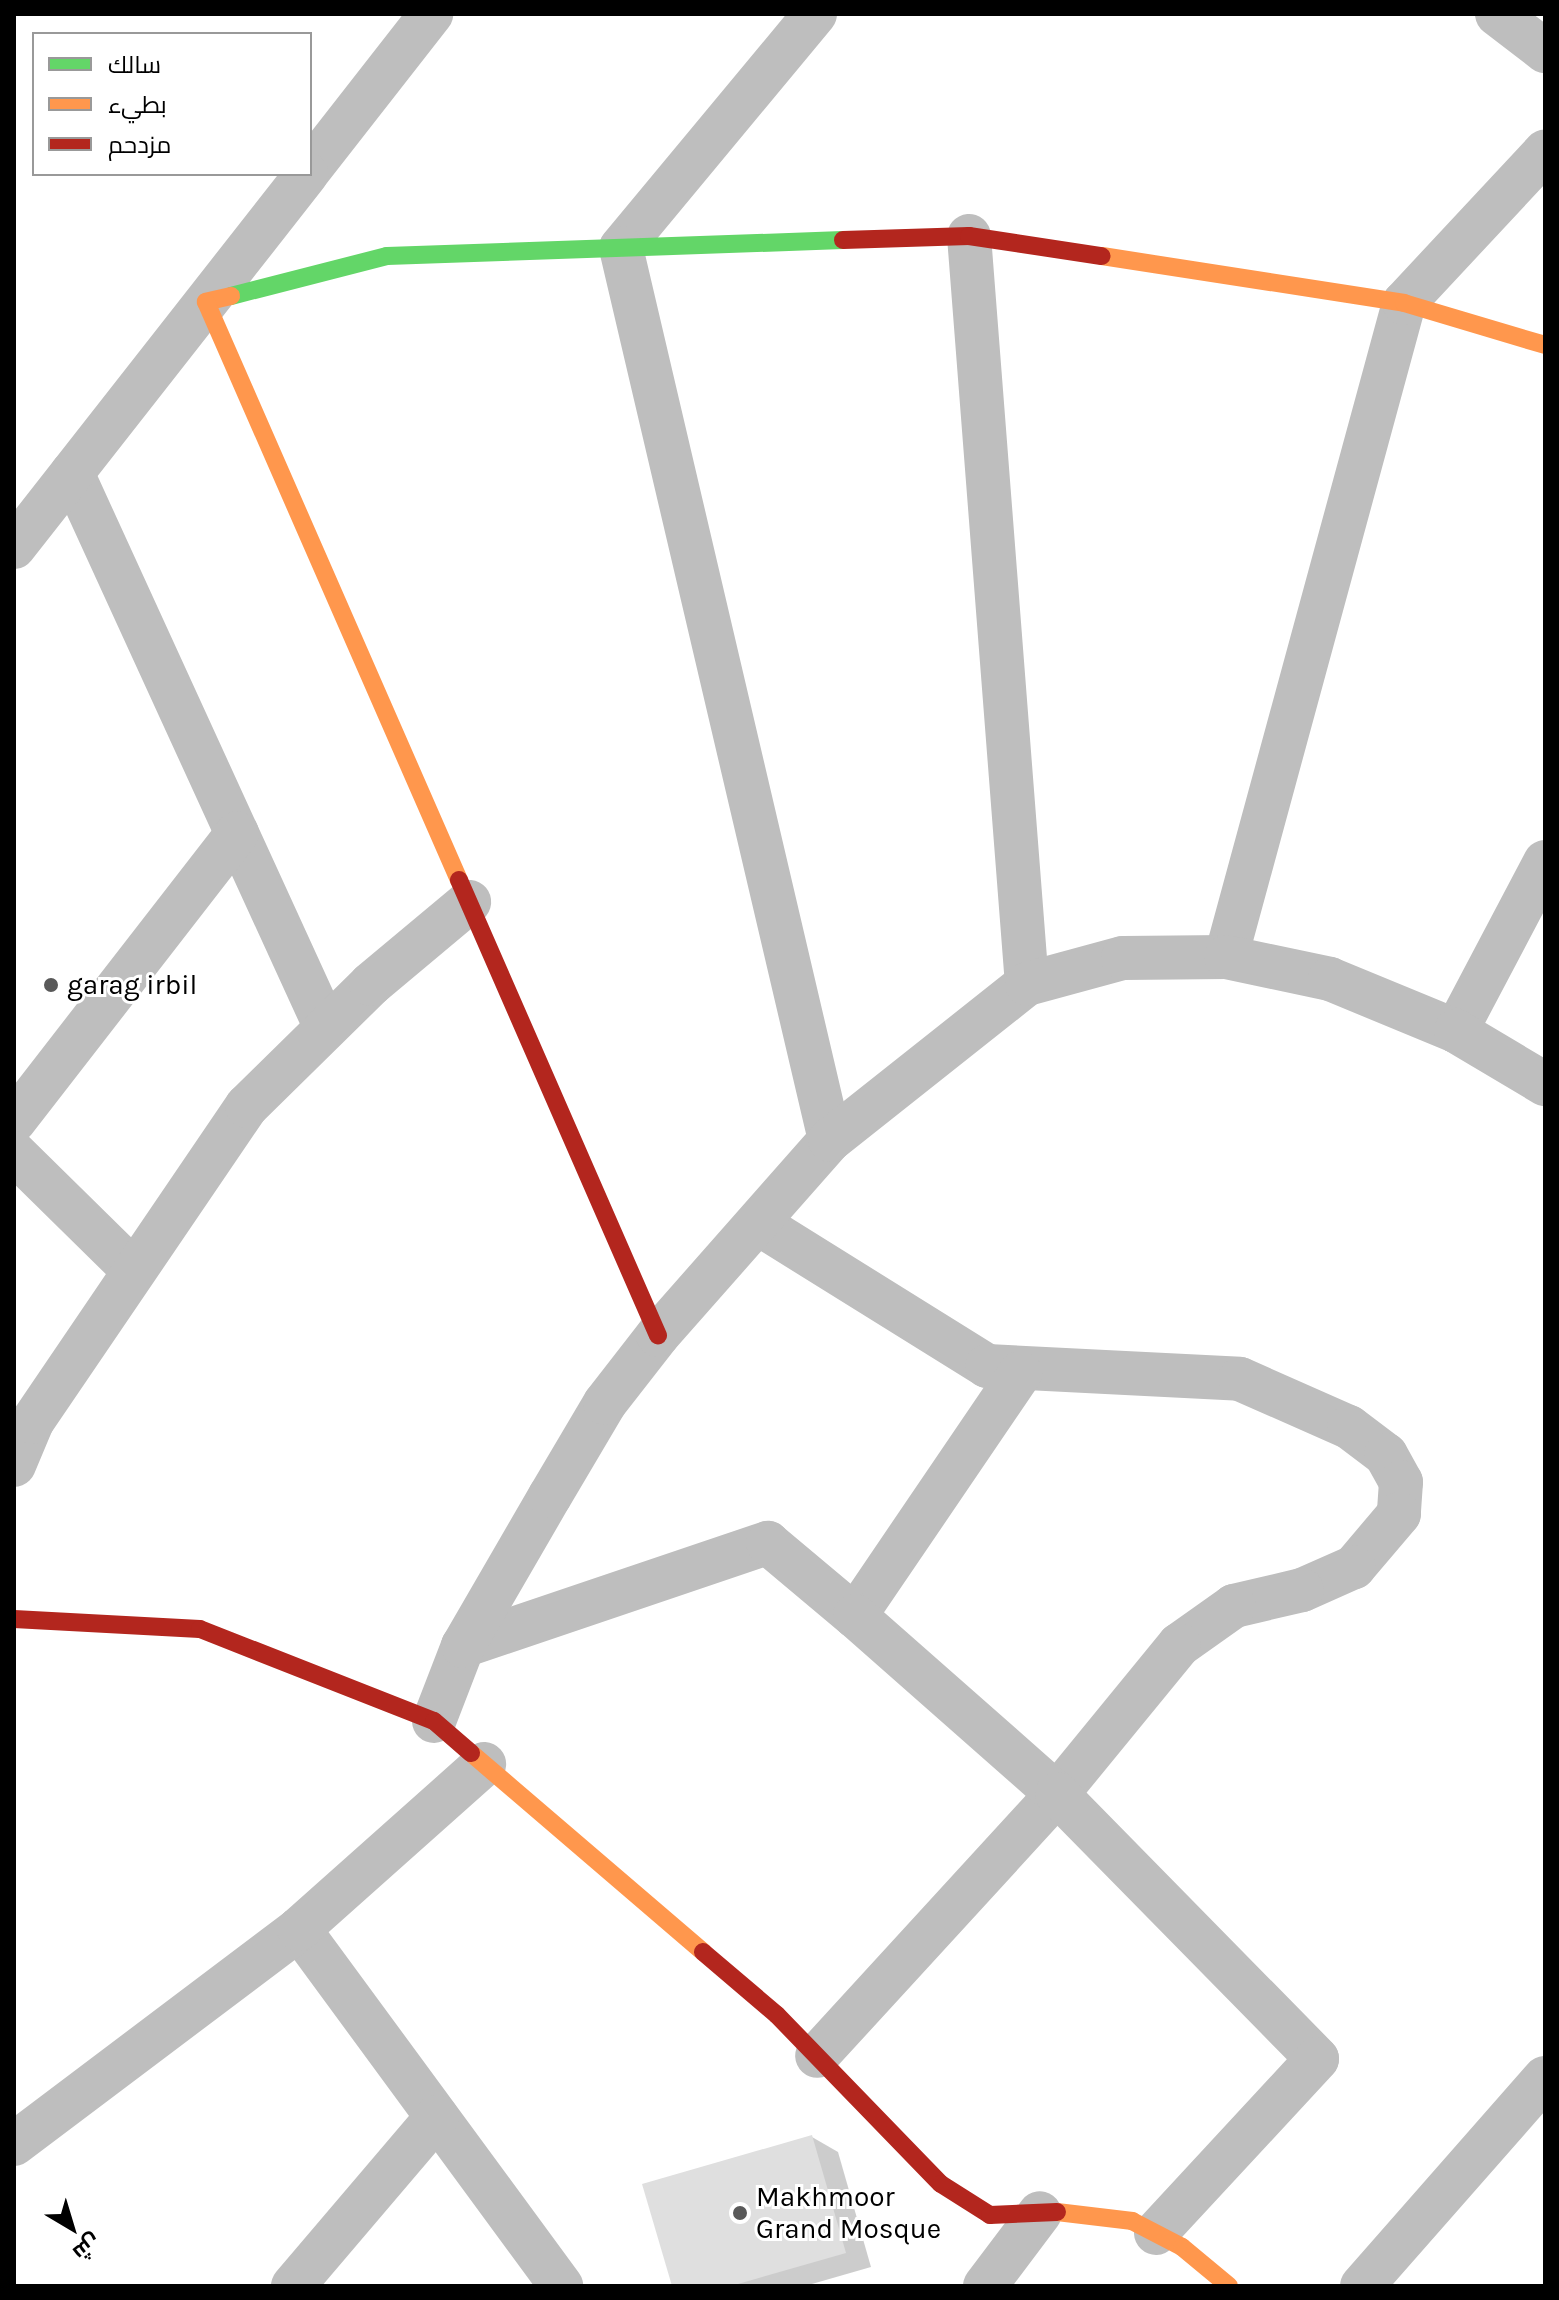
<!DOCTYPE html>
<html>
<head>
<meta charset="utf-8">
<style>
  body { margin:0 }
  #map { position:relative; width:1559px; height:2300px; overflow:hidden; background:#fff; font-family:Karla,Cairo,sans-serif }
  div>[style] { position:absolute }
  .shadow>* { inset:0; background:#0003 }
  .building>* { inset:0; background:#dfdfdf }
  .street>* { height:44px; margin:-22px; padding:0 22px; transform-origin:22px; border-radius:22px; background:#bebebe }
  .fast>* { height:18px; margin:-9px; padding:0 9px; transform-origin:9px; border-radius:9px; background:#63d668 }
  .slow>* { height:18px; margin:-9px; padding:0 9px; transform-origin:9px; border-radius:9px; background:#ff974d }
  .jam>* { height:18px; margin:-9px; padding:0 9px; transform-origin:9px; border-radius:9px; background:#b3261e }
  .dots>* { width:22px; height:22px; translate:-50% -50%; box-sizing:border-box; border:4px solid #fff; border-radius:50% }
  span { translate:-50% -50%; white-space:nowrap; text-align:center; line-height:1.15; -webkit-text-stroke:6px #fff; paint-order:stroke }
  .poi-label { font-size:28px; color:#000 }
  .left { translate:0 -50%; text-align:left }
  .frame { position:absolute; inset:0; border:16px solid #000; pointer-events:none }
  .legend { position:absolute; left:32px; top:32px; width:280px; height:144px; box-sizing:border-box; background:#fff; border:2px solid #999; margin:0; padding:10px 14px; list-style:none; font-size:24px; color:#000 }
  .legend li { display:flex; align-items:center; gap:16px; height:40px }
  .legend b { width:40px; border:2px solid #999 }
  .north { position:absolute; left:32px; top:2188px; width:80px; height:80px; -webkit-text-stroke:6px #fff; paint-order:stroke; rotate:142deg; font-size:22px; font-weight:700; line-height:32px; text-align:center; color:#000 }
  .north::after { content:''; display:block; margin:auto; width:28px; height:36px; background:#000; clip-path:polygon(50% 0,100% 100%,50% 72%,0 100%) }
</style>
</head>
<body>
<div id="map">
  <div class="shadow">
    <i style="clip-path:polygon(812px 2137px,838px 2152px,871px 2267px,805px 2286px,674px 2286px)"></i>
  </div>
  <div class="building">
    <i style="clip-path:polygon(812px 2135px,846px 2253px,731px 2286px,672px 2286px,642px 2184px)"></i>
  </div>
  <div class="street">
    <i style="left:815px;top:14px;width:304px;rotate:129.7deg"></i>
    <i style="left:621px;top:248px;width:916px;rotate:76.81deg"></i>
    <i style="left:1497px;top:14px;width:61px;rotate:37.6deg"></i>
    <i style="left:310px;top:169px;width:197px;rotate:-52deg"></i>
    <i style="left:969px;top:236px;width:750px;rotate:85.57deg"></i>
    <i style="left:72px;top:473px;width:610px;rotate:65.41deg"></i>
    <i style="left:14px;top:547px;width:474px;rotate:-51.9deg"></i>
    <i style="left:1226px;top:957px;width:678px;rotate:-74.77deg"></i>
    <i style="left:1404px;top:303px;width:207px;rotate:-47deg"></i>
    <i style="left:1456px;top:1031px;width:191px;rotate:-62.2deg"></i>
    <i style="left:14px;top:1121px;width:364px;rotate:-52.2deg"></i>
    <i style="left:14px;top:1153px;width:165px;rotate:44.5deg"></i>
    <i style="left:759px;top:1224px;width:269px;rotate:31.9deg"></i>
    <i style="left:987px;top:1366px;width:253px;rotate:2.9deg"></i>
    <i style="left:1240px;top:1379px;width:119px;rotate:23.8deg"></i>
    <i style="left:1349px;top:1427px;width:46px;rotate:37.1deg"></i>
    <i style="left:1386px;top:1455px;width:31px;rotate:61deg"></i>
    <i style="left:1401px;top:1482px;width:32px;rotate:94deg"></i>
    <i style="left:1399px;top:1514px;width:70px;rotate:130.3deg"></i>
    <i style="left:1354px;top:1567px;width:57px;rotate:156.1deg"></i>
    <i style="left:1302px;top:1590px;width:70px;rotate:166.8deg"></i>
    <i style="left:1234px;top:1606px;width:67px;rotate:144.7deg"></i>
    <i style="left:1179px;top:1645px;width:193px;rotate:129.3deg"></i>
    <i style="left:1057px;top:1794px;width:355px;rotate:132.5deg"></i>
    <i style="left:14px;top:1465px;width:47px;rotate:-67.3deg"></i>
    <i style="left:32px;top:1422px;width:382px;rotate:-55.8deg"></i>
    <i style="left:247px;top:1106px;width:174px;rotate:-44.5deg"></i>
    <i style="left:371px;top:984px;width:128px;rotate:-39.9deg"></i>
    <i style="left:855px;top:1616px;width:294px;rotate:-55.8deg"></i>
    <i style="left:463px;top:1646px;width:322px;rotate:-18.7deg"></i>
    <i style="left:768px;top:1543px;width:114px;rotate:40deg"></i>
    <i style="left:855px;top:1616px;width:269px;rotate:41.4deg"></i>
    <i style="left:1057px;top:1794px;width:371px;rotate:45.5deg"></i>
    <i style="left:1317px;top:2059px;width:237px;rotate:132.8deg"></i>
    <i style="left:434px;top:1721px;width:80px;rotate:-68.9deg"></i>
    <i style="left:463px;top:1646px;width:173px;rotate:-59.9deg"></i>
    <i style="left:550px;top:1496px;width:108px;rotate:-59.4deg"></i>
    <i style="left:605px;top:1403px;width:86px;rotate:-52.1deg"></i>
    <i style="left:658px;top:1335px;width:260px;rotate:-48.6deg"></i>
    <i style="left:830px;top:1140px;width:251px;rotate:-38.4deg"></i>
    <i style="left:1027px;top:984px;width:99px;rotate:-15.2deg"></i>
    <i style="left:1123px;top:958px;width:103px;rotate:-0.6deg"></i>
    <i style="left:1226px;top:957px;width:106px;rotate:11.9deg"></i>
    <i style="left:1330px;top:979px;width:136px;rotate:22.4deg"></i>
    <i style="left:1456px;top:1031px;width:104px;rotate:30.8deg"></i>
    <i style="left:299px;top:1929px;width:443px;rotate:53.7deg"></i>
    <i style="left:14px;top:2144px;width:357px;rotate:-37deg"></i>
    <i style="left:299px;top:1929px;width:248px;rotate:-41.7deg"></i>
    <i style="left:293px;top:2286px;width:222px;rotate:-49.6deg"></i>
    <i style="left:985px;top:2286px;width:91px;rotate:-53deg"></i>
    <i style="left:1362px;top:2286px;width:277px;rotate:-48.7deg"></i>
  </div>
  <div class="fast">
    <i style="left:231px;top:296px;width:161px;rotate:-14.4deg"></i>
    <i style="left:387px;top:256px;width:456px;rotate:-2deg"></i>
  </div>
  <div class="slow">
    <i style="left:1102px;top:256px;width:306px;rotate:8.8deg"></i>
    <i style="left:1404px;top:303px;width:147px;rotate:16.6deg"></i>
    <i style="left:231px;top:296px;width:26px;rotate:167deg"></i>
    <i style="left:206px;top:302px;width:631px;rotate:66.36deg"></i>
    <i style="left:471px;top:1753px;width:306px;rotate:40.6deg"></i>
    <i style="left:1057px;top:2212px;width:76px;rotate:6.8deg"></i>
    <i style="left:1132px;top:2221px;width:56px;rotate:27.5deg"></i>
    <i style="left:1182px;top:2247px;width:61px;rotate:39.7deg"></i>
  </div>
  <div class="jam">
    <i style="left:843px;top:240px;width:126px;rotate:-1.8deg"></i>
    <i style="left:969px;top:236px;width:134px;rotate:8.6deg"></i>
    <i style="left:459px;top:880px;width:497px;rotate:66.4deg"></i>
    <i style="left:14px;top:1619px;width:186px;rotate:3.1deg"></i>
    <i style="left:200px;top:1629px;width:251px;rotate:21.5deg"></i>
    <i style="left:434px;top:1721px;width:49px;rotate:40.9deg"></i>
    <i style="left:703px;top:1952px;width:97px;rotate:40.4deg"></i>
    <i style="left:777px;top:2015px;width:235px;rotate:45.9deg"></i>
    <i style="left:941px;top:2184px;width:58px;rotate:32.3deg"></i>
    <i style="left:990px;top:2215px;width:67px;rotate:-2.6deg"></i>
  </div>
  <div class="dots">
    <i style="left:51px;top:985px;background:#595959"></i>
    <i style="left:740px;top:2213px;background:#595959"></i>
  </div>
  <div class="poi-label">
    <span class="left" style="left:67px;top:985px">garag irbil</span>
    <span class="left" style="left:756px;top:2213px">Makhmoor<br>Grand Mosque</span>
  </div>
  <div class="frame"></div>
  <ul class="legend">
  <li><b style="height:10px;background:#63d668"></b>سالك</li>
  <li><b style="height:10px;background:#ff974d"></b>بطيء</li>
  <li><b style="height:10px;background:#b3261e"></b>مزدحم</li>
  </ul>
  <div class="north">ش</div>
</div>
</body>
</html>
